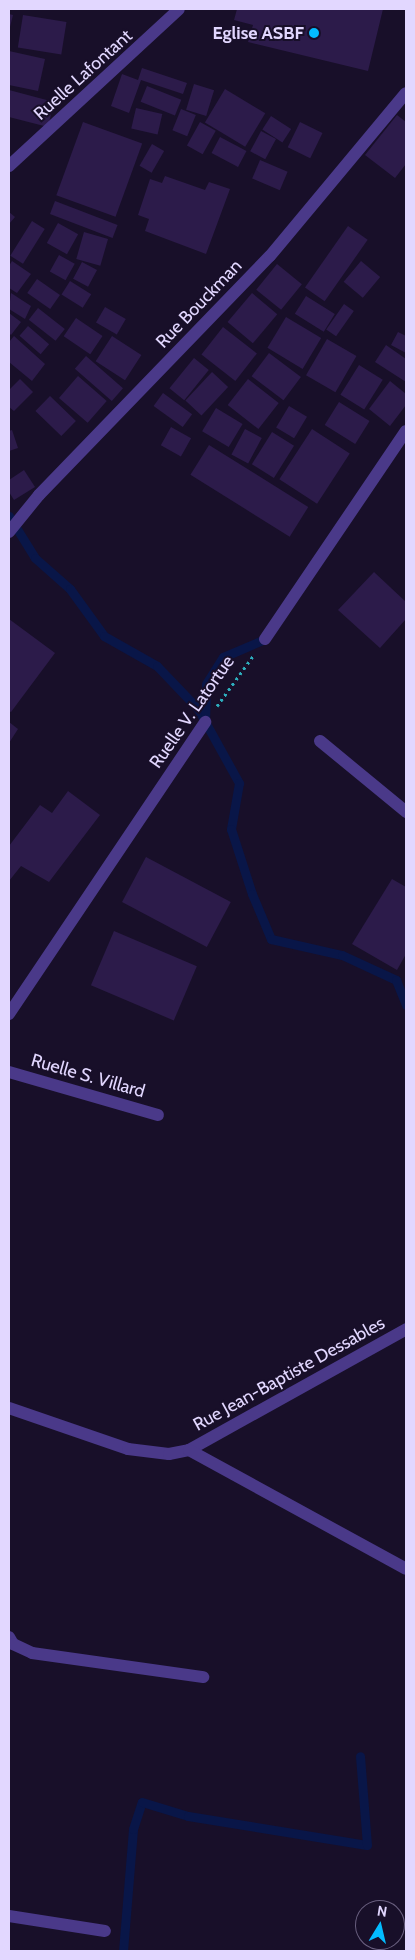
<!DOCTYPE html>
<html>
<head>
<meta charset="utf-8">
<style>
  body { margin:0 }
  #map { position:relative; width:415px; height:1960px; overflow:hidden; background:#180f29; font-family:Cabin,sans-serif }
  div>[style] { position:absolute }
  .stream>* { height:9px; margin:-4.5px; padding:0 4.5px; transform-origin:4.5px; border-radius:4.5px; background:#091648 }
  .building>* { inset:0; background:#2c1b4a; transform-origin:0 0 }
  .path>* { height:3px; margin-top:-1.5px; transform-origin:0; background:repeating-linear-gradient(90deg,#2daebd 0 2.5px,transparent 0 6.5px) }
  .minor>* { height:12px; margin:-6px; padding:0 6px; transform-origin:6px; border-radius:6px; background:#4a3989 }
  .dots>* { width:14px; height:14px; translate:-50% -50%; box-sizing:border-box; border:2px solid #180f29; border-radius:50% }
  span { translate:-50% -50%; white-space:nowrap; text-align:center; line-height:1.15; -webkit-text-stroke:4px #180f29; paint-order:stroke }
  .poi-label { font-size:18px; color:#e2d7ff; font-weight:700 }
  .right { translate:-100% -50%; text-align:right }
  .street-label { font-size:18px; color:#e2d7ff }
  .frame { position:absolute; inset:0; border:10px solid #e2d7ff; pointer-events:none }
  .north { position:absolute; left:355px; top:1900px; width:50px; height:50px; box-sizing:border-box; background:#180f29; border:1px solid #695f7f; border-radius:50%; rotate:9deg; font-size:14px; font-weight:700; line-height:20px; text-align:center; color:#e2d7ff }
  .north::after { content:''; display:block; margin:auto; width:18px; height:22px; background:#03bcff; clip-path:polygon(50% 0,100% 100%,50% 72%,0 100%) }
</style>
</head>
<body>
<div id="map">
  <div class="stream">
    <i style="left:9px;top:516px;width:49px;rotate:58.2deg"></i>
    <i style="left:35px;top:558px;width:47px;rotate:41.5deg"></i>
    <i style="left:70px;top:589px;width:58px;rotate:54.1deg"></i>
    <i style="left:104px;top:636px;width:61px;rotate:29.5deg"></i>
    <i style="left:157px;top:666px;width:59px;rotate:46.4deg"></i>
    <i style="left:198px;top:709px;width:85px;rotate:61deg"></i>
    <i style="left:239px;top:783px;width:47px;rotate:99.9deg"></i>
    <i style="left:231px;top:829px;width:68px;rotate:72.1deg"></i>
    <i style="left:252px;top:894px;width:49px;rotate:67.1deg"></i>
    <i style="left:271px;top:939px;width:73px;rotate:12.7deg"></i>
    <i style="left:342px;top:955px;width:60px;rotate:24.8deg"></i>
    <i style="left:396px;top:980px;width:27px;rotate:68deg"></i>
    <i style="left:205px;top:721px;width:37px;rotate:-88deg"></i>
    <i style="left:206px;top:684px;width:32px;rotate:-58deg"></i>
    <i style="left:223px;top:657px;width:46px;rotate:-23.2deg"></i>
    <i style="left:123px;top:1951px;width:122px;rotate:-85.3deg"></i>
    <i style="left:133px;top:1829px;width:28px;rotate:-72deg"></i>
    <i style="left:142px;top:1802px;width:48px;rotate:16.9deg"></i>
    <i style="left:188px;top:1816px;width:181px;rotate:9.2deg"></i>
    <i style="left:367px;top:1845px;width:89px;rotate:-94.5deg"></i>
  </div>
  <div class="building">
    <i style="clip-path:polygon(237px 9px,383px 9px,368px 71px,248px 42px,253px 25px,234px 20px)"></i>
    <i style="clip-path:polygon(9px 14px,13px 15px,9px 31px)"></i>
    <i style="left:23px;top:15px;width:44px;height:33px;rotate:9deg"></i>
    <i style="clip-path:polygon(9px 51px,45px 59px,38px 91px,9px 85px)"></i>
    <i style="clip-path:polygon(142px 68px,187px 83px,183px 94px,141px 80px,129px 113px,111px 106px,122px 74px,138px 80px)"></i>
    <i style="left:194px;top:84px;width:21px;height:27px;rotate:17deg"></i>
    <i style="left:147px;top:86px;width:37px;height:17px;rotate:22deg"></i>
    <i style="left:225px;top:89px;width:47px;height:39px;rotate:31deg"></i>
    <i style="clip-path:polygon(9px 90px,54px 102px,48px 127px,9px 117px)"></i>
    <i style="left:136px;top:108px;width:27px;height:21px;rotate:13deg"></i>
    <i style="left:181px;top:109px;width:16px;height:23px;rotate:22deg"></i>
    <i style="clip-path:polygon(397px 115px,406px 122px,406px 164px,395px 178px,365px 155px)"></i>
    <i style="left:271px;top:116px;width:24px;height:16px;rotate:33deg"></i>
    <i style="left:83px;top:122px;width:63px;height:78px;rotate:20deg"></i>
    <i style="left:200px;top:122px;width:18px;height:27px;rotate:29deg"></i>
    <i style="left:300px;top:122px;width:25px;height:28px;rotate:26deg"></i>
    <i style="left:261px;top:131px;width:17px;height:23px;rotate:28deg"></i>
    <i style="left:220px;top:137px;width:30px;height:18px;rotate:28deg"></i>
    <i style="left:152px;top:144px;width:14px;height:25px;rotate:30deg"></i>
    <i style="left:260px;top:160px;width:30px;height:20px;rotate:23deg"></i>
    <i style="clip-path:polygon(165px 176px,205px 190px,209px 182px,230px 189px,206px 254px,145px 231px,149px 219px,138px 215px,150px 179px,162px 183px)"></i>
    <i style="left:55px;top:201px;width:67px;height:14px;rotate:21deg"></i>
    <i style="clip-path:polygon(9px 212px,15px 217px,9px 224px)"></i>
    <i style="left:32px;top:221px;width:15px;height:41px;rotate:32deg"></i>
    <i style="left:58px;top:223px;width:23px;height:23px;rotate:29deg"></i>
    <i style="left:348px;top:226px;width:24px;height:75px;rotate:35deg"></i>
    <i style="left:84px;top:232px;width:25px;height:28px;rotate:16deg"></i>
    <i style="left:59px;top:255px;width:18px;height:19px;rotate:29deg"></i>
    <i style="clip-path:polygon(12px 261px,31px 274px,17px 293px,9px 288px,9px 266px)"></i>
    <i style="left:361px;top:261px;width:25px;height:27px;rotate:40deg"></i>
    <i style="left:82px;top:262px;width:17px;height:19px;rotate:28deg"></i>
    <i style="left:277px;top:264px;width:32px;height:33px;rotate:39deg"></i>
    <i style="left:37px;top:279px;width:28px;height:17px;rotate:35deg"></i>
    <i style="left:70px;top:281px;width:25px;height:16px;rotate:32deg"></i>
    <i style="clip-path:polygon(11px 293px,31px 306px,25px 319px,9px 309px)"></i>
    <i style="left:252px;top:293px;width:33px;height:38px;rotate:40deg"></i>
    <i style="left:306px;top:296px;width:34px;height:21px;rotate:32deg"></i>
    <i style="left:344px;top:304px;width:12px;height:31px;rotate:35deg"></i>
    <i style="left:105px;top:307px;width:24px;height:18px;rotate:30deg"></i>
    <i style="left:38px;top:308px;width:34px;height:15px;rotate:38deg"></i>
    <i style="clip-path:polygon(9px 313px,21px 322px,11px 335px,9px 333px)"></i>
    <i style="left:286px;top:317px;width:41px;height:36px;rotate:31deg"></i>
    <i style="left:76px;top:318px;width:32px;height:22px;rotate:34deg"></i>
    <i style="left:28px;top:326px;width:28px;height:13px;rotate:41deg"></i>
    <i style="left:223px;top:327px;width:43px;height:35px;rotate:38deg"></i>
    <i style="clip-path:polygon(398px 332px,406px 336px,406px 353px,391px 345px)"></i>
    <i style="clip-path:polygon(14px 336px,45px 364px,32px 381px,9px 362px,9px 342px)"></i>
    <i style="left:112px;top:336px;width:35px;height:30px;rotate:33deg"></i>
    <i style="left:327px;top:339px;width:34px;height:42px;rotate:30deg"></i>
    <i style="clip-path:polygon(386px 345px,406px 359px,406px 382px,375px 362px)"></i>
    <i style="left:269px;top:353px;width:40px;height:29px;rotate:37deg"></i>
    <i style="left:86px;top:356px;width:49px;height:17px;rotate:41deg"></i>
    <i style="left:194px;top:358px;width:19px;height:39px;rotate:39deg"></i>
    <i style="left:359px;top:365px;width:28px;height:35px;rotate:32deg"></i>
    <i style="left:212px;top:372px;width:22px;height:39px;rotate:43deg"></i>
    <i style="left:78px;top:376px;width:38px;height:29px;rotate:41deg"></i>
    <i style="clip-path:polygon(20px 379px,33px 392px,14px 411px,9px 407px,9px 390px)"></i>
    <i style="left:248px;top:379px;width:39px;height:33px;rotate:38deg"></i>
    <i style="clip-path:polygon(390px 381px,406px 394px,406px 405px,390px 426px,369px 409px)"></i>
    <i style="left:163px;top:393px;width:36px;height:16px;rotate:36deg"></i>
    <i style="left:50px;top:396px;width:36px;height:21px;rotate:44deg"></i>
    <i style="left:339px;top:402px;width:36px;height:27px;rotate:32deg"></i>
    <i style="left:289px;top:406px;width:21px;height:25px;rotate:31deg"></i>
    <i style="left:216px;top:408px;width:31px;height:27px;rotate:31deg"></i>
    <i style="left:171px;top:427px;width:23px;height:21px;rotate:29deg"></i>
    <i style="left:245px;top:429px;width:19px;height:29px;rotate:28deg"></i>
    <i style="left:312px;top:429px;width:45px;height:60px;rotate:33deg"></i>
    <i style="clip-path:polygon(12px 430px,18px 448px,9px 451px,9px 431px)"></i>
    <i style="left:272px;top:432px;width:26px;height:38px;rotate:32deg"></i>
    <i style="left:209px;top:445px;width:117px;height:35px;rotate:32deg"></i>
    <i style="clip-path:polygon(24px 470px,35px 487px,14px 500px,9px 492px,9px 480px)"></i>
    <i style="clip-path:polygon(374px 572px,406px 602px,406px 619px,380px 648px,338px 610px)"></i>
    <i style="clip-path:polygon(9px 619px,55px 653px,11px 712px,9px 711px)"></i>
    <i style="clip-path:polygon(9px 722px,18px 729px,9px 743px)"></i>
    <i style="clip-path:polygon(68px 791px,100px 815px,49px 882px,21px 866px,9px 881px,9px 846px,40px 805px,52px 813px)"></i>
    <i style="left:146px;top:857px;width:96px;height:51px;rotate:28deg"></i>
    <i style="clip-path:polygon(392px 879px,406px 887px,406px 954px,397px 970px,352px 944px)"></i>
    <i style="left:114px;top:931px;width:90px;height:59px;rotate:23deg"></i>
  </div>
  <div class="path">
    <i style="left:217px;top:706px;width:62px;rotate:-54.2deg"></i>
  </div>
  <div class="minor">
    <i style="left:9px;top:166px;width:231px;rotate:-42.7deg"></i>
    <i style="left:9px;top:532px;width:48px;rotate:-51deg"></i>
    <i style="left:39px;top:495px;width:332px;rotate:-46deg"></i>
    <i style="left:270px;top:256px;width:212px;rotate:-50.2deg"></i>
    <i style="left:265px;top:639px;width:251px;rotate:-55.9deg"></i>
    <i style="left:320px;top:741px;width:112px;rotate:39.5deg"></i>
    <i style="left:9px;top:1014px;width:352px;rotate:-56.1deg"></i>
    <i style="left:9px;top:1072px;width:155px;rotate:16.1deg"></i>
    <i style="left:9px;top:1408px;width:126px;rotate:19deg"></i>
    <i style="left:128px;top:1449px;width:41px;rotate:7deg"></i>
    <i style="left:169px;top:1454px;width:20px;rotate:-11deg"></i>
    <i style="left:189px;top:1450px;width:248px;rotate:-29.1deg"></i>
    <i style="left:189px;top:1450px;width:247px;rotate:28.7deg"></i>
    <i style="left:9px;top:1637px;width:8px;rotate:60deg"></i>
    <i style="left:13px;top:1644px;width:21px;rotate:25deg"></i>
    <i style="left:32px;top:1653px;width:173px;rotate:8deg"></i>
    <i style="left:9px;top:1916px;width:97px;rotate:8.9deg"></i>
  </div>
  <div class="dots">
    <i style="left:314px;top:33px;background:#03bcff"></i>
  </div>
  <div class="poi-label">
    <span class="right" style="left:304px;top:33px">Eglise ASBF</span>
  </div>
  <div class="street-label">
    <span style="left:83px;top:75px;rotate:-42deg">Ruelle Lafontant</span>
    <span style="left:199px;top:304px;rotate:-46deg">Rue Bouckman</span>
    <span style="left:192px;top:712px;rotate:-55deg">Ruelle V. Latortue</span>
    <span style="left:88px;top:1076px;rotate:16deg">Ruelle S. Villard</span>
    <span style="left:289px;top:1374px;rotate:-29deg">Rue Jean-Baptiste Dessables</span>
  </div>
  <div class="frame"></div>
  <div class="north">N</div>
</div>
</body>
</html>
